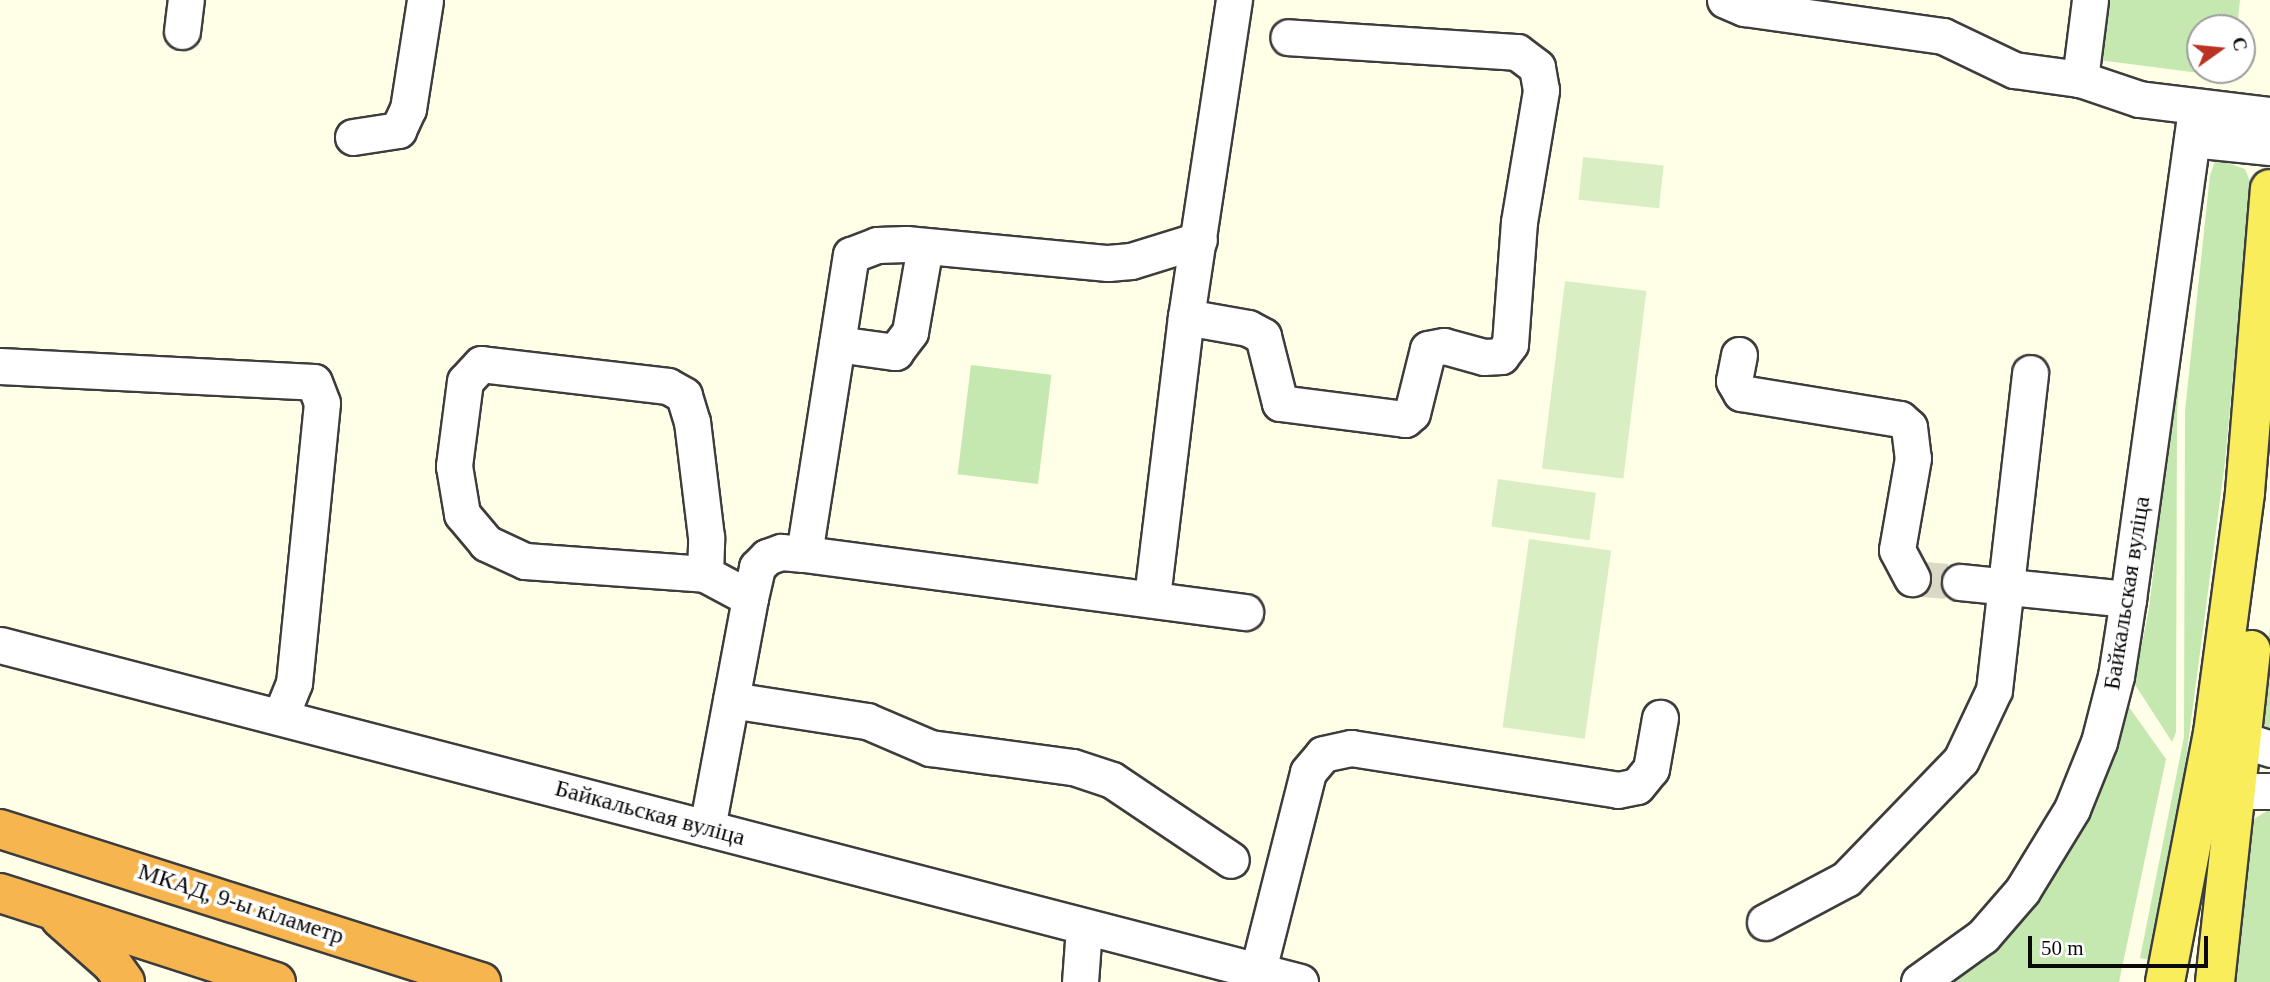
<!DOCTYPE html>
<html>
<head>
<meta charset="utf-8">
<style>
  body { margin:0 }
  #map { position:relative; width:2270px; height:982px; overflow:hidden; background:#fffee7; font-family:"Times New Roman",serif }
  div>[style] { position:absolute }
  .green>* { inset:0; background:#c5e8b1; transform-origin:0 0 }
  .pitch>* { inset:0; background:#d9efc3; transform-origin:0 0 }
  .minor-tunnel>* { height:35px; margin-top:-17.5px; transform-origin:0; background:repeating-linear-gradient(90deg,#dad9c6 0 35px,transparent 0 53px) }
  .roads { filter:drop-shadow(2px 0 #3d3d3d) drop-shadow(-2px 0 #3d3d3d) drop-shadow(0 2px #3d3d3d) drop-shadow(0 -2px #3d3d3d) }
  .minor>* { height:35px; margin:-17.5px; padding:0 17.5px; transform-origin:17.5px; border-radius:17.5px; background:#fff }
  .major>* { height:38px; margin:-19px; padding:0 19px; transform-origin:19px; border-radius:19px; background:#faed5c }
  .highway>* { height:38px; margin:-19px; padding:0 19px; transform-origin:19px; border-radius:19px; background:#f6b54e }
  span { translate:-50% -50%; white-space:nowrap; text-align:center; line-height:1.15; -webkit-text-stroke:7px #fff; paint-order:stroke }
  .street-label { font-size:24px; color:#0a0a0a }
  .north { position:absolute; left:2186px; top:14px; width:70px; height:70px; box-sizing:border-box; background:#fff; border:2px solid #9d9d9d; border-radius:50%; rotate:75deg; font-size:19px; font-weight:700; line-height:28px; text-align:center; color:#0a0a0a }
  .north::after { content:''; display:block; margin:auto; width:24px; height:32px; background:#ba3322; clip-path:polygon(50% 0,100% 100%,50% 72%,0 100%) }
  .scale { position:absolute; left:2028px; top:936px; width:180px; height:32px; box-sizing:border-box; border:4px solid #0a0a0a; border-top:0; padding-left:9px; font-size:21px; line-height:24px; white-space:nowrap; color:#0a0a0a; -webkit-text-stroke:5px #fff; paint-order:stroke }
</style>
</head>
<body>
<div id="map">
  <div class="green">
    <i style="clip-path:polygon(2082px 0,2240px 0,2237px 28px,2200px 28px,2200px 70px,2232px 70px,2231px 77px,2075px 57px)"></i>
    <i style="clip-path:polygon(2216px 159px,2245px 169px,2251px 184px,2225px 462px,2183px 782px,2150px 960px,2140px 958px,2184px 737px,2185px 411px,2210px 175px)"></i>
    <i style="clip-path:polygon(2188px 270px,2177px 411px,2176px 732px,2172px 742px,2134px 683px,2149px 609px)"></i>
    <i style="left:971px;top:365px;width:81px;height:110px;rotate:7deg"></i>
    <i style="clip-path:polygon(2270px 627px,2270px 732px,2259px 718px)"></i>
    <i style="clip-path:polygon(2124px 700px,2166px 759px,2119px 982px,1948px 982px)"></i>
    <i style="clip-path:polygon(2270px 809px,2270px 982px,2226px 982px,2249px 822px)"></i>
  </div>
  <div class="pitch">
    <i style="left:1583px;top:157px;width:81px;height:43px;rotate:6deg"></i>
    <i style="left:1565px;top:281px;width:82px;height:189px;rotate:7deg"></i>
    <i style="left:1498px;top:479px;width:99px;height:48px;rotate:8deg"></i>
    <i style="left:1529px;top:539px;width:83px;height:190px;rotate:8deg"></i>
  </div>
  <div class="minor-tunnel">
    <i style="left:1912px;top:578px;width:48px;rotate:4.8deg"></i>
  </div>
  <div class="roads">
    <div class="minor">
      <i style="left:1725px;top:0;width:21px;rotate:23deg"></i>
      <i style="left:1744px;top:8px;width:201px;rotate:8deg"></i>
      <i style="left:1943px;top:36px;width:79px;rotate:25.6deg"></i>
      <i style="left:2014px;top:70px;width:67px;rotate:7.8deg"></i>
      <i style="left:2090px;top:0;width:80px;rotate:97.2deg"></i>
      <i style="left:2080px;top:79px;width:62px;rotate:18.7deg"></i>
      <i style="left:2139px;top:99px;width:132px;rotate:7deg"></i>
      <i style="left:182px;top:31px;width:31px;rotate:-83deg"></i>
      <i style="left:353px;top:137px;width:46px;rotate:-8.8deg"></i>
      <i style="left:398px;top:130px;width:23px;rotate:-65deg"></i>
      <i style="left:408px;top:109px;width:110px;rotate:-81.1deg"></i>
      <i style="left:2192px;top:139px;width:78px;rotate:5.9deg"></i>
      <i style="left:1186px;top:317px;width:63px;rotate:10.1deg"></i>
      <i style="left:1248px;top:328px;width:17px;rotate:28deg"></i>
      <i style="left:1263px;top:336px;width:69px;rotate:75.8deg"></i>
      <i style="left:1280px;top:403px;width:126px;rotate:7.3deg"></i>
      <i style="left:1405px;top:419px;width:9px;rotate:-41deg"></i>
      <i style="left:1412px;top:413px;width:66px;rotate:-76deg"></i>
      <i style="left:1428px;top:349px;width:16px;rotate:-11deg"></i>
      <i style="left:1444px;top:346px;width:41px;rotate:15.4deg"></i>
      <i style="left:1484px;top:357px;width:17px;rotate:-3deg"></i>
      <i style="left:1501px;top:356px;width:15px;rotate:-53deg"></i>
      <i style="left:1510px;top:344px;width:122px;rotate:-85.8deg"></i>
      <i style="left:1519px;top:222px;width:134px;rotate:-80.5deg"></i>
      <i style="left:1541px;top:90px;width:23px;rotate:-100deg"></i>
      <i style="left:1537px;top:67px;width:25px;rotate:-143deg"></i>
      <i style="left:1517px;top:52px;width:229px;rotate:-176.3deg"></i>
      <i style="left:837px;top:344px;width:59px;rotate:7.9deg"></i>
      <i style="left:895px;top:352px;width:25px;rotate:-53deg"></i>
      <i style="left:910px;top:332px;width:87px;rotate:-80.1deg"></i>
      <i style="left:1739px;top:355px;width:26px;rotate:101deg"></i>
      <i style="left:1734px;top:381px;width:14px;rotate:60deg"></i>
      <i style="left:1741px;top:393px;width:161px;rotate:9.3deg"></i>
      <i style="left:1900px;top:419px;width:12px;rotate:42deg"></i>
      <i style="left:1909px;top:427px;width:31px;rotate:83deg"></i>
      <i style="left:1913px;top:458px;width:93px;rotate:99.9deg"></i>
      <i style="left:1897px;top:550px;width:32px;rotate:62deg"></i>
      <i style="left:0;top:366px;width:314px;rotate:2.9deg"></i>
      <i style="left:314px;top:382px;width:22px;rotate:69deg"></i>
      <i style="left:322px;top:403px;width:281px;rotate:95.7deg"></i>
      <i style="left:294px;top:683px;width:37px;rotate:112deg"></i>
      <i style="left:804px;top:554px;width:303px;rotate:-81.1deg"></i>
      <i style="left:851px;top:255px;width:28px;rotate:-21deg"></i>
      <i style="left:877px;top:245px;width:29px;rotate:-2deg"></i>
      <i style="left:906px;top:244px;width:203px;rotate:5.4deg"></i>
      <i style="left:1108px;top:263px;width:23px;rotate:-5deg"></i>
      <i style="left:1131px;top:261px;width:71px;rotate:-17.2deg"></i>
      <i style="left:705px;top:574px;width:37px;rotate:-88deg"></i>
      <i style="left:706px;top:537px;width:116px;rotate:-96.9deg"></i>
      <i style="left:692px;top:422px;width:28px;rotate:-107deg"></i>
      <i style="left:684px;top:395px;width:18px;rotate:-151deg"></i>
      <i style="left:668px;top:386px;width:188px;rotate:-173.3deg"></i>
      <i style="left:481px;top:364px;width:23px;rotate:133deg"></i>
      <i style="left:465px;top:381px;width:86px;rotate:97.4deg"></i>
      <i style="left:454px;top:466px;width:49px;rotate:80.5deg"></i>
      <i style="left:462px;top:514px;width:38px;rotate:50deg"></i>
      <i style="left:486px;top:543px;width:43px;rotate:24.8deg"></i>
      <i style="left:525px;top:561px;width:180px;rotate:4.1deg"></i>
      <i style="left:705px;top:574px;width:51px;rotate:28.1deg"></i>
      <i style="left:1960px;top:582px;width:169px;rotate:5.8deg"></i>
      <i style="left:1152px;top:597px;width:282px;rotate:-83.1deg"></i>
      <i style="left:1186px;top:317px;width:321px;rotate:-81.4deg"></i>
      <i style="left:0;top:645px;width:1343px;rotate:14.53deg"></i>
      <i style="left:731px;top:700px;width:138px;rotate:8.8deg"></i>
      <i style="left:867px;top:721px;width:69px;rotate:23.2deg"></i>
      <i style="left:930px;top:748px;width:144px;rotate:7.6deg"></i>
      <i style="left:1073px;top:767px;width:41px;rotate:18.4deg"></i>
      <i style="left:1112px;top:780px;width:143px;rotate:33.9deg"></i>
      <i style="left:2240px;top:739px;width:32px;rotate:18deg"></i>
      <i style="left:2225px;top:764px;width:29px;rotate:68deg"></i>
      <i style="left:2236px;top:791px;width:34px"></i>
      <i style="left:707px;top:828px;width:234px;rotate:-79.4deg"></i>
      <i style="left:750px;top:598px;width:32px;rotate:-77deg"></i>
      <i style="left:757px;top:567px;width:14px;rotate:-45deg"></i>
      <i style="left:767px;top:557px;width:15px;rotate:-20deg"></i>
      <i style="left:781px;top:552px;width:23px;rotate:5deg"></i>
      <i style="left:804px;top:554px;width:445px;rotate:7.5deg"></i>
      <i style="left:1765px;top:922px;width:92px;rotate:-28deg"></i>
      <i style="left:1846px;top:879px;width:165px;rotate:-46deg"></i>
      <i style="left:1961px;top:760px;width:77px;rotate:-64.8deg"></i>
      <i style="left:1994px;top:690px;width:319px;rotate:-83.5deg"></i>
      <i style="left:1258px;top:970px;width:204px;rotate:-75.8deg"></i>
      <i style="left:1308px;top:772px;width:23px;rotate:-50deg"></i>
      <i style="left:1323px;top:754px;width:29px;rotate:-12deg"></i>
      <i style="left:1351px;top:748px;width:270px;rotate:8.9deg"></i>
      <i style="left:1618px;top:790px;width:19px;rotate:-12deg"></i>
      <i style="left:1637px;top:786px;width:22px;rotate:-51deg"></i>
      <i style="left:1651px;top:769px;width:52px;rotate:-80deg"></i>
      <i style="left:1080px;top:982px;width:55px;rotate:-85.8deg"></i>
      <i style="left:1919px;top:982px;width:79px;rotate:-35.7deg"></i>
      <i style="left:1983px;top:936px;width:60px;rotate:-49.1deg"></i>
      <i style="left:2022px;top:891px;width:96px;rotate:-58.6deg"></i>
      <i style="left:2072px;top:809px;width:72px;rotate:-68.1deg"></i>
      <i style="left:2099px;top:742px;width:68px;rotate:-75.6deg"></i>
      <i style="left:2116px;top:676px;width:78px;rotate:-81.1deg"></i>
      <i style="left:2128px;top:599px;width:496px;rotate:-82.1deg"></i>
    </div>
    <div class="major">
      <i style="left:2165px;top:982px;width:254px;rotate:-79.1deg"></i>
      <i style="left:2213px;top:733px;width:243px;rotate:-82.4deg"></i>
      <i style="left:2245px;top:492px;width:304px;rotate:-85.3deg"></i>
      <i style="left:2215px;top:982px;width:334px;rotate:-83.8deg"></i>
    </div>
    <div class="highway">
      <i style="left:0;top:829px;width:505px;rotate:17.65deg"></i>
      <i style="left:0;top:893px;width:290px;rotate:17.9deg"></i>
      <i style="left:60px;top:918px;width:69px;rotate:41.5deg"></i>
      <i style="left:112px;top:964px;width:22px;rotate:54deg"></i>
    </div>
  </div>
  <div class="street-label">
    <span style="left:2127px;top:593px;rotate:-81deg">Байкальская вуліца</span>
    <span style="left:650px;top:813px;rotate:15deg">Байкальская вуліца</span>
    <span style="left:241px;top:904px;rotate:18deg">МКАД, 9-ы кіламетр</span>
  </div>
  <div class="north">С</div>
  <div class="scale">50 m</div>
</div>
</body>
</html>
